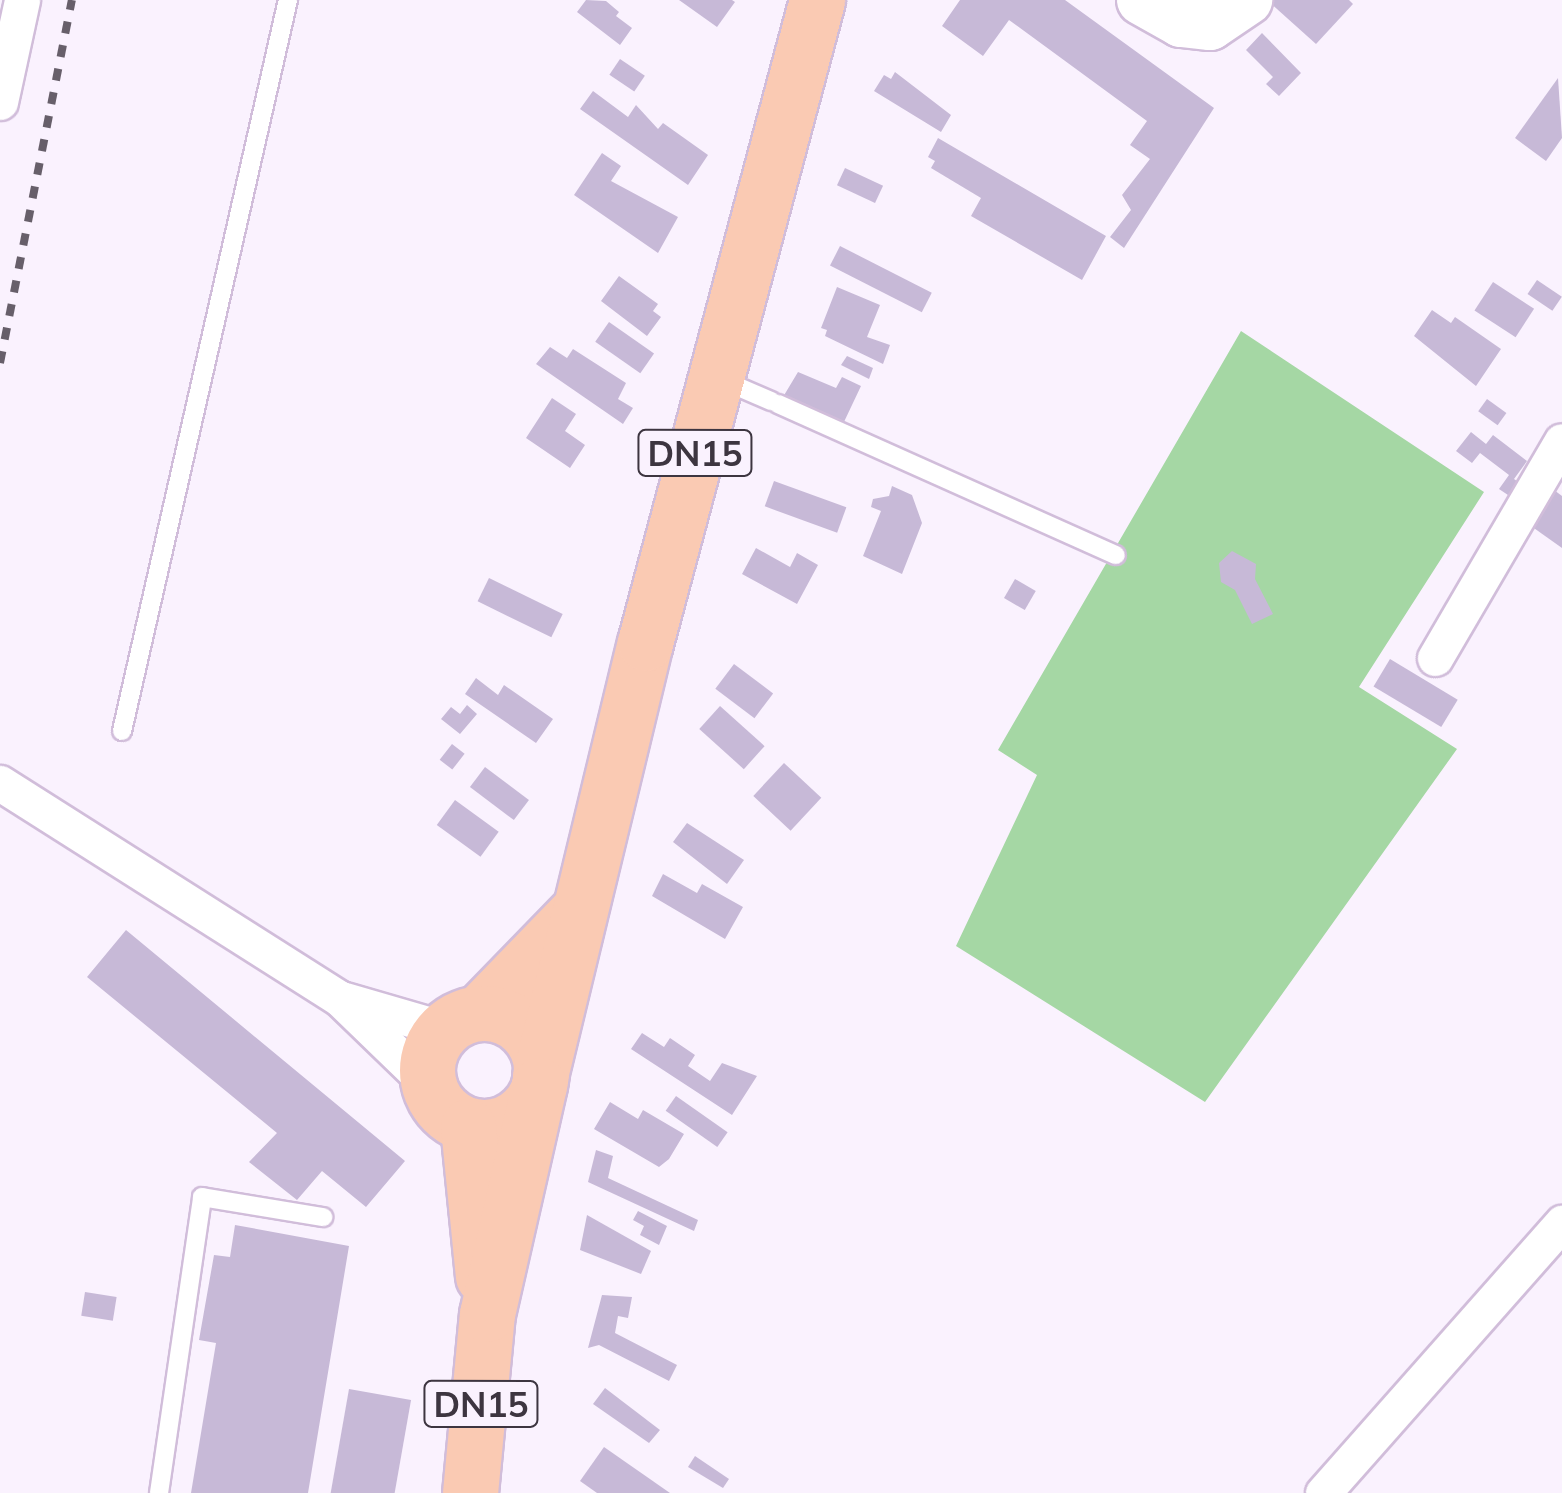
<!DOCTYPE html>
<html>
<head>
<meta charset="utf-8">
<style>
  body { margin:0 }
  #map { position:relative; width:1562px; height:1493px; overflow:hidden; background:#faf2fe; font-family:Mulish,sans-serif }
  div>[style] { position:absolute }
  .green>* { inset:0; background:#a5d7a4 }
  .building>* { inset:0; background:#c7b9d7; transform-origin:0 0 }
  .roads { filter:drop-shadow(2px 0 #d1bdda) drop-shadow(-2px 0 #d1bdda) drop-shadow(0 2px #d1bdda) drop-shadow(0 -2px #d1bdda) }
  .lane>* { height:18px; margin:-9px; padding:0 9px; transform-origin:9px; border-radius:9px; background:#fff }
  .street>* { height:35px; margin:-17.5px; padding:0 17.5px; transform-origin:17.5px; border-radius:17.5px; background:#fff }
  .secondary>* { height:50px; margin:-25px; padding:0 25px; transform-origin:25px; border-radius:25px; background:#fff }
  .primary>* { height:55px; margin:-27.5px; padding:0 27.5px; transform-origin:27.5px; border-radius:27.5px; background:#facab3 }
  .primary>.ring { margin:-27.5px; padding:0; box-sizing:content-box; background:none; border:55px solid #facab3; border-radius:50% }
  .rail>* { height:8px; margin-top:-4px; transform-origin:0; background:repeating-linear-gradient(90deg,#675f6a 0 12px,transparent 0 24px) }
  span { translate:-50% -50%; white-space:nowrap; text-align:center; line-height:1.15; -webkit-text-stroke:10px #faf2fe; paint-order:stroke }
  .shield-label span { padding:2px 8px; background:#faf2fe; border:2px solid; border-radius:8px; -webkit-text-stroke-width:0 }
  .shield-label { font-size:35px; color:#3d3540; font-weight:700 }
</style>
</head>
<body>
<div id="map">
  <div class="green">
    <i style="clip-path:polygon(1241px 331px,1484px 492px,1359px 687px,1457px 749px,1205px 1102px,956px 946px,1037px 775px,998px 750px)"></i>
  </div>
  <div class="building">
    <i style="clip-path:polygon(586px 0,606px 1px,619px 12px,616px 16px,632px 28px,620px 45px,577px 12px)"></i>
    <i style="clip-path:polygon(679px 0,732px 0,735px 2px,717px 27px)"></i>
    <i style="clip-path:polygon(960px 0,1065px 0,1214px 108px,1124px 248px,1110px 237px,1131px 210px,1122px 195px,1150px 159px,1130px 145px,1147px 121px,1009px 20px,983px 56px,942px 26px)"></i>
    <i style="clip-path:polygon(1267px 0,1349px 0,1353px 4px,1316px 44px)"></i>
    <i style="clip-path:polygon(1262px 33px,1301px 73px,1279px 96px,1266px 84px,1273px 77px,1246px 50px)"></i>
    <i style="left:620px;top:59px;width:30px;height:19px;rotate:34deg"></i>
    <i style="clip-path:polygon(895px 72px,951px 115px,941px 132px,874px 91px,884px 75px,891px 79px)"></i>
    <i style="clip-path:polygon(1558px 78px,1562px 138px,1546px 161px,1515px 138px)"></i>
    <i style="clip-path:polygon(593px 91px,628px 117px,636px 105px,658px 129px,663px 123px,708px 155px,688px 185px,580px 109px)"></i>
    <i style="clip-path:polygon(938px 138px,1106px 236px,1082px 280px,971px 216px,981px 198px,931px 168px,935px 161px,928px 157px)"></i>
    <i style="clip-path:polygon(602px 153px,621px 166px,611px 181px,678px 217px,658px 253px,574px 195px)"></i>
    <i style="left:845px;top:168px;width:42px;height:19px;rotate:25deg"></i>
    <i style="left:840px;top:246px;width:103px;height:22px;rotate:27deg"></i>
    <i style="clip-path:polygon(619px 276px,658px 304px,653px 311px,661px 317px,647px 336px,601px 301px)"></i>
    <i style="left:1537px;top:280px;width:30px;height:17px;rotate:34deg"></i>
    <i style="left:1493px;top:282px;width:49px;height:34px;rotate:33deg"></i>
    <i style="clip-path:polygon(837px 287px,880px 305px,867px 337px,890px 345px,883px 364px,825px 336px,827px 330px,821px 328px)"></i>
    <i style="clip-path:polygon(1432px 310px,1451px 323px,1455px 317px,1501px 349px,1476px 386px,1414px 336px)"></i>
    <i style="left:609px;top:322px;width:55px;height:24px;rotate:35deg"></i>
    <i style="clip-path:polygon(550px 347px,567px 358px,573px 349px,626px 383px,618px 399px,633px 408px,623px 424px,536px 364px)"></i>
    <i style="clip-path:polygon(847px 356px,873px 368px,869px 379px,841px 365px)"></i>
    <i style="clip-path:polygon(798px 372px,836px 388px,842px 377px,861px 386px,843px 424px,783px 397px)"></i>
    <i style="clip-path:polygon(552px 398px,576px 414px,565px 431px,585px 445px,570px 468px,526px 438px)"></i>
    <i style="left:1487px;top:399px;width:24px;height:15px;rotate:36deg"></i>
    <i style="clip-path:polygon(1471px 432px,1486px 444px,1493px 435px,1527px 461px,1514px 479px,1524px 486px,1514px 499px,1499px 489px,1509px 475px,1480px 453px,1472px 463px,1456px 451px)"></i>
    <i style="left:774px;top:481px;width:77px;height:27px;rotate:20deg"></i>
    <i style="clip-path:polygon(892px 486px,912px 495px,922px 523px,902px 574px,863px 556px,881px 511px,871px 507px,873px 499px,889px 496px)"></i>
    <i style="clip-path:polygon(1554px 490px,1562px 496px,1562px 548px,1531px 526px)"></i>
    <i style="clip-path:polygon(756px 548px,790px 567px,797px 553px,818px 565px,797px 604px,742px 574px)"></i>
    <i style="clip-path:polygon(1232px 551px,1256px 564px,1255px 579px,1273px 614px,1252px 624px,1235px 590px,1221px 582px,1219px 563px)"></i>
    <i style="left:489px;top:578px;width:82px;height:26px;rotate:26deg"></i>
    <i style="left:1015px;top:579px;width:24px;height:22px;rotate:30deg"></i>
    <i style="left:1390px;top:659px;width:79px;height:32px;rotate:31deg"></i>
    <i style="left:734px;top:664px;width:49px;height:31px;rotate:37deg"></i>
    <i style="clip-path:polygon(476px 678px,498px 695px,504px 685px,553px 719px,536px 743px,465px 694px)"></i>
    <i style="clip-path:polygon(467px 705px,477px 714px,460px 734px,441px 719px,451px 707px,460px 714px)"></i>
    <i style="left:720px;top:706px;width:60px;height:31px;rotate:42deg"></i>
    <i style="left:452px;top:744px;width:16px;height:20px;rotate:38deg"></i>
    <i style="left:784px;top:763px;width:51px;height:45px;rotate:43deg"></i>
    <i style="left:485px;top:767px;width:55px;height:25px;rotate:37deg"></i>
    <i style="left:455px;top:800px;width:54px;height:31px;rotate:36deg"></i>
    <i style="clip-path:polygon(687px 823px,744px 860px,727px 884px,673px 842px)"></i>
    <i style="clip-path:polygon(663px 874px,697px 893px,702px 884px,743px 907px,725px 939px,652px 896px)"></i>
    <i style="clip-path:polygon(126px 930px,405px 1161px,366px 1207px,322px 1171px,297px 1200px,249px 1162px,277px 1133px,87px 977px)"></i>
    <i style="clip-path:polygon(642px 1033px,664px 1047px,670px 1038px,695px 1055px,688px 1066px,710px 1081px,722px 1063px,757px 1076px,732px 1115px,631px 1049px)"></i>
    <i style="left:676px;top:1096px;width:63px;height:18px;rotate:35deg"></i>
    <i style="clip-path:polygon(610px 1102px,638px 1119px,643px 1110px,684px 1134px,669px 1159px,659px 1167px,594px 1129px)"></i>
    <i style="clip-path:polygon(596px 1150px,613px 1156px,608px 1178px,698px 1220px,694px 1231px,588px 1182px)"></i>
    <i style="clip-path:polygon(638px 1211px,667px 1226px,659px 1245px,640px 1235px,644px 1226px,633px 1220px)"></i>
    <i style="clip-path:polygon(587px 1215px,651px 1251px,641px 1274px,580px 1250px)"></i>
    <i style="clip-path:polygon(235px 1225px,349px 1246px,308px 1493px,191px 1493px,216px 1343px,199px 1340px,214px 1255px,230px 1257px)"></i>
    <i style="left:85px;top:1292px;width:32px;height:24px;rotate:9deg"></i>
    <i style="clip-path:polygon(602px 1295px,632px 1297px,628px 1318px,618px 1316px,615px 1333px,677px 1365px,669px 1381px,599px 1345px,588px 1348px)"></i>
    <i style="clip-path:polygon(605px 1388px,660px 1430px,649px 1443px,593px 1404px)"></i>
    <i style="left:349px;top:1389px;width:63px;height:106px;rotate:10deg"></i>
    <i style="clip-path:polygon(604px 1447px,670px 1493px,597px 1493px,580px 1481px)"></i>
    <i style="clip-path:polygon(695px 1456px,729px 1479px,723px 1488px,688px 1467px)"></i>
  </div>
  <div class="roads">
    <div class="lane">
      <i style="left:720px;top:379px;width:56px;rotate:23.3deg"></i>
      <i style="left:778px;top:404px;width:370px;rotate:24.1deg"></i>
      <i style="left:122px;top:731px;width:750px;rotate:-77.21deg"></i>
      <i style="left:159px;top:1493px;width:299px;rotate:-81.7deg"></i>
      <i style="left:202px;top:1197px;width:123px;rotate:9.4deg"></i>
    </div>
    <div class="street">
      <i style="left:0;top:102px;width:104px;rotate:-77.8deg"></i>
      <i style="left:1435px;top:658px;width:251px;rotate:-59.7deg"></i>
      <i style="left:0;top:783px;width:401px;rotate:32.4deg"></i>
      <i style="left:339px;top:998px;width:124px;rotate:44deg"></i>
      <i style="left:345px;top:1000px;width:103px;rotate:16.3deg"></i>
      <i style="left:1323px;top:1493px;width:361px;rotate:-48.5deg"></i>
    </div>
    <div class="secondary">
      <i style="left:1142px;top:0;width:45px;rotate:29.4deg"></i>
      <i style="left:1181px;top:22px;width:29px;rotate:6deg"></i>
      <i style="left:1210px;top:25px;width:45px;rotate:-34deg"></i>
    </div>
    <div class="primary">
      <i style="left:479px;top:1013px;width:142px;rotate:-45.9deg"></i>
      <i class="ring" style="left:427px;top:1013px;width:59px;height:59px"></i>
      <i style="left:540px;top:1076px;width:446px;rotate:-76.4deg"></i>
      <i style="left:645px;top:643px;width:666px;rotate:-75.02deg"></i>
      <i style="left:468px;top:1126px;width:151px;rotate:84.3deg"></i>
      <i style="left:470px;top:1493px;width:180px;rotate:-84.6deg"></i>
      <i style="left:487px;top:1314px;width:235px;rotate:-77.2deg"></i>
    </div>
  </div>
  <div class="rail">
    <i style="left:0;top:363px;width:370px;rotate:-78.8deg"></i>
  </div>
  <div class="shield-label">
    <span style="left:695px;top:453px">DN15</span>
    <span style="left:481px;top:1404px">DN15</span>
  </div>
</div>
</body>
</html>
